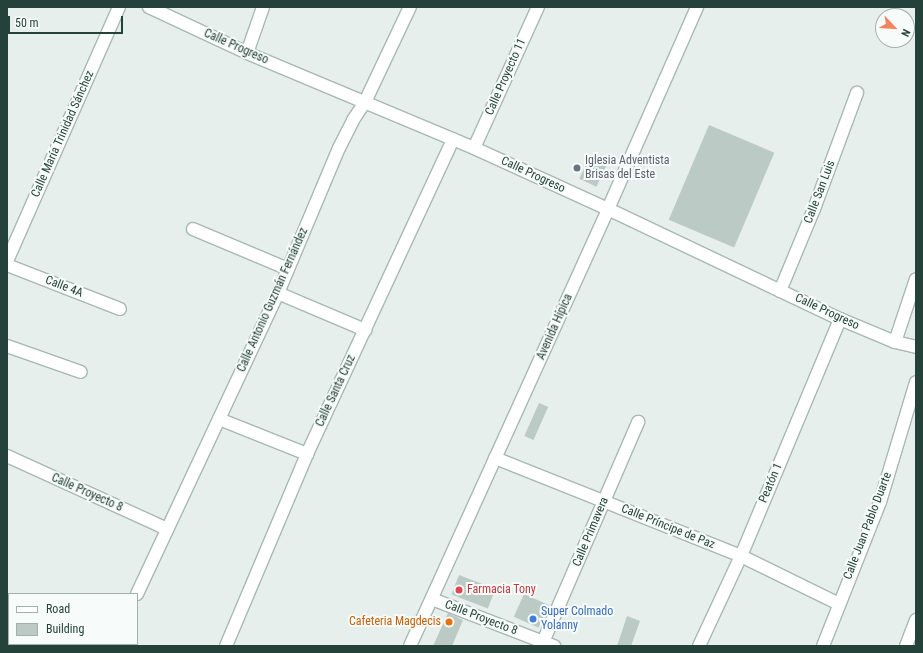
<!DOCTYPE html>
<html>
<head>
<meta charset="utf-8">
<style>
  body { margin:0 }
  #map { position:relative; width:923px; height:653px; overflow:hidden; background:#e6efeb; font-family:"Roboto Condensed",sans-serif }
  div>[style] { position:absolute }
  .building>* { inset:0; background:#bbcac4; transform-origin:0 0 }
  .roads { filter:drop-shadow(1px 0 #a8b8b2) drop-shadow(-1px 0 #a8b8b2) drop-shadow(0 1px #a8b8b2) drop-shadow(0 -1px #a8b8b2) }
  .street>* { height:12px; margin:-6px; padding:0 6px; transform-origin:6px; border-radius:6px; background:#fff }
  .secondary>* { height:12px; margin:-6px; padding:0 6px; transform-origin:6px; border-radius:6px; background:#fff }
  .dots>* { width:11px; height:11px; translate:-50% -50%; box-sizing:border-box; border:2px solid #f7fbf9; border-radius:50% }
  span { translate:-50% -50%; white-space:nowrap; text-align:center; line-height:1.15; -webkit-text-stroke:4px #f7fbf9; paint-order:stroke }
  .street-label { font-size:12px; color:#24423a }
  .worship-label { font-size:12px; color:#5b616d }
  .left { translate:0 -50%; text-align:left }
  .health-label { font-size:12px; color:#be3a42 }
  .shop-label { font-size:12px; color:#366cbe }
  .food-label { font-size:12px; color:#c56008 }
  .right { translate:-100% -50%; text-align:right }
  .frame { position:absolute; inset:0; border:8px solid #24423a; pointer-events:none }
  .legend { position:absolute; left:8px; top:593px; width:130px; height:52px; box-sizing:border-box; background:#f7fbf9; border:1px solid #a3b1ad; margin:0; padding:5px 7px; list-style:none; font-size:12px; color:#24423a }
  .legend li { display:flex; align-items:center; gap:8px; height:20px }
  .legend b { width:20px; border:1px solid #a3b1ad }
  .north { position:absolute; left:875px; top:8px; width:40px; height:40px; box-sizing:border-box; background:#f7fbf9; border:1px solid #a3b1ad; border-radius:50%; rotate:115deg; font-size:11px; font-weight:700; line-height:16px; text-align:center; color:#24423a }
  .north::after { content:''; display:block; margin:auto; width:14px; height:18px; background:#f4845f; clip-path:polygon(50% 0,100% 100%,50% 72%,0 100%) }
  .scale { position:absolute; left:8px; top:16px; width:115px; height:18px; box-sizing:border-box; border:2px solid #24423a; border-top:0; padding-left:5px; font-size:12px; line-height:14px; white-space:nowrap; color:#24423a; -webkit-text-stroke:3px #f7fbf9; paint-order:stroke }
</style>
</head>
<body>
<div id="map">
  <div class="building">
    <i style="left:709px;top:125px;width:71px;height:103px;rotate:23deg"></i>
    <i style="left:589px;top:158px;width:19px;height:23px;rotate:25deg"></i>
    <i style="left:539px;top:403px;width:10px;height:36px;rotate:24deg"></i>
    <i style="left:459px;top:575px;width:39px;height:21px;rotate:21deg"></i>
    <i style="left:524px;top:594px;width:27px;height:25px;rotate:24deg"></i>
    <i style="clip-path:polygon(448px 613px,463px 620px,452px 646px,433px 646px)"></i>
    <i style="clip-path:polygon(627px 616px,640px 621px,631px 646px,617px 646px)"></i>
  </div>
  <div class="roads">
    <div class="street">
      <i style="left:149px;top:7px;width:108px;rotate:25.1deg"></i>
      <i style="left:247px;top:53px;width:246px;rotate:22.7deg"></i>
      <i style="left:474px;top:148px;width:147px;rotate:24.5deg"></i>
      <i style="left:608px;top:209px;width:257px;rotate:25.4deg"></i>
      <i style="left:840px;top:319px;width:60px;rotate:22.7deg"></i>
      <i style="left:895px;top:342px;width:22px;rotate:13deg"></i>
      <i style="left:247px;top:53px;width:49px;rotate:-70.8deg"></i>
      <i style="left:474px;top:148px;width:155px;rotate:-65.6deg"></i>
      <i style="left:193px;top:229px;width:103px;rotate:22.8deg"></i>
      <i style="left:7px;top:261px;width:278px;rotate:-66.2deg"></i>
      <i style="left:7px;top:265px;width:121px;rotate:21.3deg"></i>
      <i style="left:780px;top:291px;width:89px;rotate:-67.5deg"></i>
      <i style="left:814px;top:209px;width:124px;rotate:-69.7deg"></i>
      <i style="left:278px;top:293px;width:95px;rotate:23deg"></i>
      <i style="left:895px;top:342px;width:66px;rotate:-71.6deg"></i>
      <i style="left:7px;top:346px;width:78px;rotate:19.4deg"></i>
      <i style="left:219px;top:419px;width:95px;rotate:21.7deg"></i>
      <i style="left:7px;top:456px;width:176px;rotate:24.5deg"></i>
      <i style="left:495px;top:458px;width:265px;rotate:21.7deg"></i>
      <i style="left:741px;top:556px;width:109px;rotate:26.1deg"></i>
      <i style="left:137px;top:594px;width:332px;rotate:-64.9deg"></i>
      <i style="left:278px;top:293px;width:157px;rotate:-67.2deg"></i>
      <i style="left:339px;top:148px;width:31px;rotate:-63deg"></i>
      <i style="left:353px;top:120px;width:22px;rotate:-56deg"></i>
      <i style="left:365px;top:102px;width:105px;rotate:-64.7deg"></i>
      <i style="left:432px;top:599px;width:131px;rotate:21.1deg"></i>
      <i style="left:7px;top:606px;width:2px;rotate:27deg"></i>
      <i style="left:543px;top:642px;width:240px;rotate:-66.6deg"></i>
      <i style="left:92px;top:644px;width:4px;rotate:27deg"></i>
      <i style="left:113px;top:646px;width:2px;rotate:-63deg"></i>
      <i style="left:226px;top:646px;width:208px;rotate:-67.1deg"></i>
      <i style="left:307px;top:454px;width:347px;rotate:-65.1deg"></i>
      <i style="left:699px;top:646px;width:99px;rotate:-65deg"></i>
      <i style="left:741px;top:556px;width:257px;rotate:-67.3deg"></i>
      <i style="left:823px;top:646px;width:155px;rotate:-68.4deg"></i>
      <i style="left:880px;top:502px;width:125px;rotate:-73.3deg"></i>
      <i style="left:906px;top:646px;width:28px;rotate:-69deg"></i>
    </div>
    <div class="secondary">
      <i style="left:410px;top:646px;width:480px;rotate:-65.6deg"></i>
      <i style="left:608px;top:209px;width:221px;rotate:-66.2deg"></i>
    </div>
  </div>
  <div class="dots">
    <i style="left:577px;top:168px;background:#6b7280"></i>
    <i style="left:459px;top:590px;background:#e0444e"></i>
    <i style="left:533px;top:619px;background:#3f7fe0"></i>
    <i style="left:449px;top:622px;background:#e8710a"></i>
  </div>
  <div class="street-label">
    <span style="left:236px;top:47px;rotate:24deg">Calle Progreso</span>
    <span style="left:506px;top:77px;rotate:-66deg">Calle Proyecto 11</span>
    <span style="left:63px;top:134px;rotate:-66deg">Calle María Trinidad Sánchez</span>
    <span style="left:533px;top:175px;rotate:25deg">Calle Progreso</span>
    <span style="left:820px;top:192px;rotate:-69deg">Calle San Luis</span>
    <span style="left:64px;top:287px;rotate:21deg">Calle 4A</span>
    <span style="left:273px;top:300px;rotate:-66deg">Calle Antonio Guzmán Fernández</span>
    <span style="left:827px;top:312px;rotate:25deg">Calle Progreso</span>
    <span style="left:555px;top:327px;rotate:-66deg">Avenida Hípica</span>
    <span style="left:336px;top:391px;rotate:-65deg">Calle Santa Cruz</span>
    <span style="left:771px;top:483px;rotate:-67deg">Peatón 1</span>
    <span style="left:87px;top:493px;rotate:24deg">Calle Proyecto 8</span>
    <span style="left:868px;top:526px;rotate:-69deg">Calle Juan Pablo Duarte</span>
    <span style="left:668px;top:527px;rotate:22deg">Calle Príncipe de Paz</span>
    <span style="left:591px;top:532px;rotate:-67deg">Calle Primavera</span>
    <span style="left:481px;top:618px;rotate:21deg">Calle Proyecto 8</span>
  </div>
  <div class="worship-label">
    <span class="left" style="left:585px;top:168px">Iglesia Adventista<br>Brisas del Este</span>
  </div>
  <div class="health-label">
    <span class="left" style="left:467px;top:590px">Farmacia Tony</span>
  </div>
  <div class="shop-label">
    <span class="left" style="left:541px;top:619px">Super Colmado<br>Yolanny</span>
  </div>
  <div class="food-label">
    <span class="right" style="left:441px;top:622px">Cafeteria Magdecis</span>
  </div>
  <div class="frame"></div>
  <ul class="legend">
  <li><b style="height:5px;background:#fff"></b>Road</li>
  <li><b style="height:11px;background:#bbcac4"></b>Building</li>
  </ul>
  <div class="north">N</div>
  <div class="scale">50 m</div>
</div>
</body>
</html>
